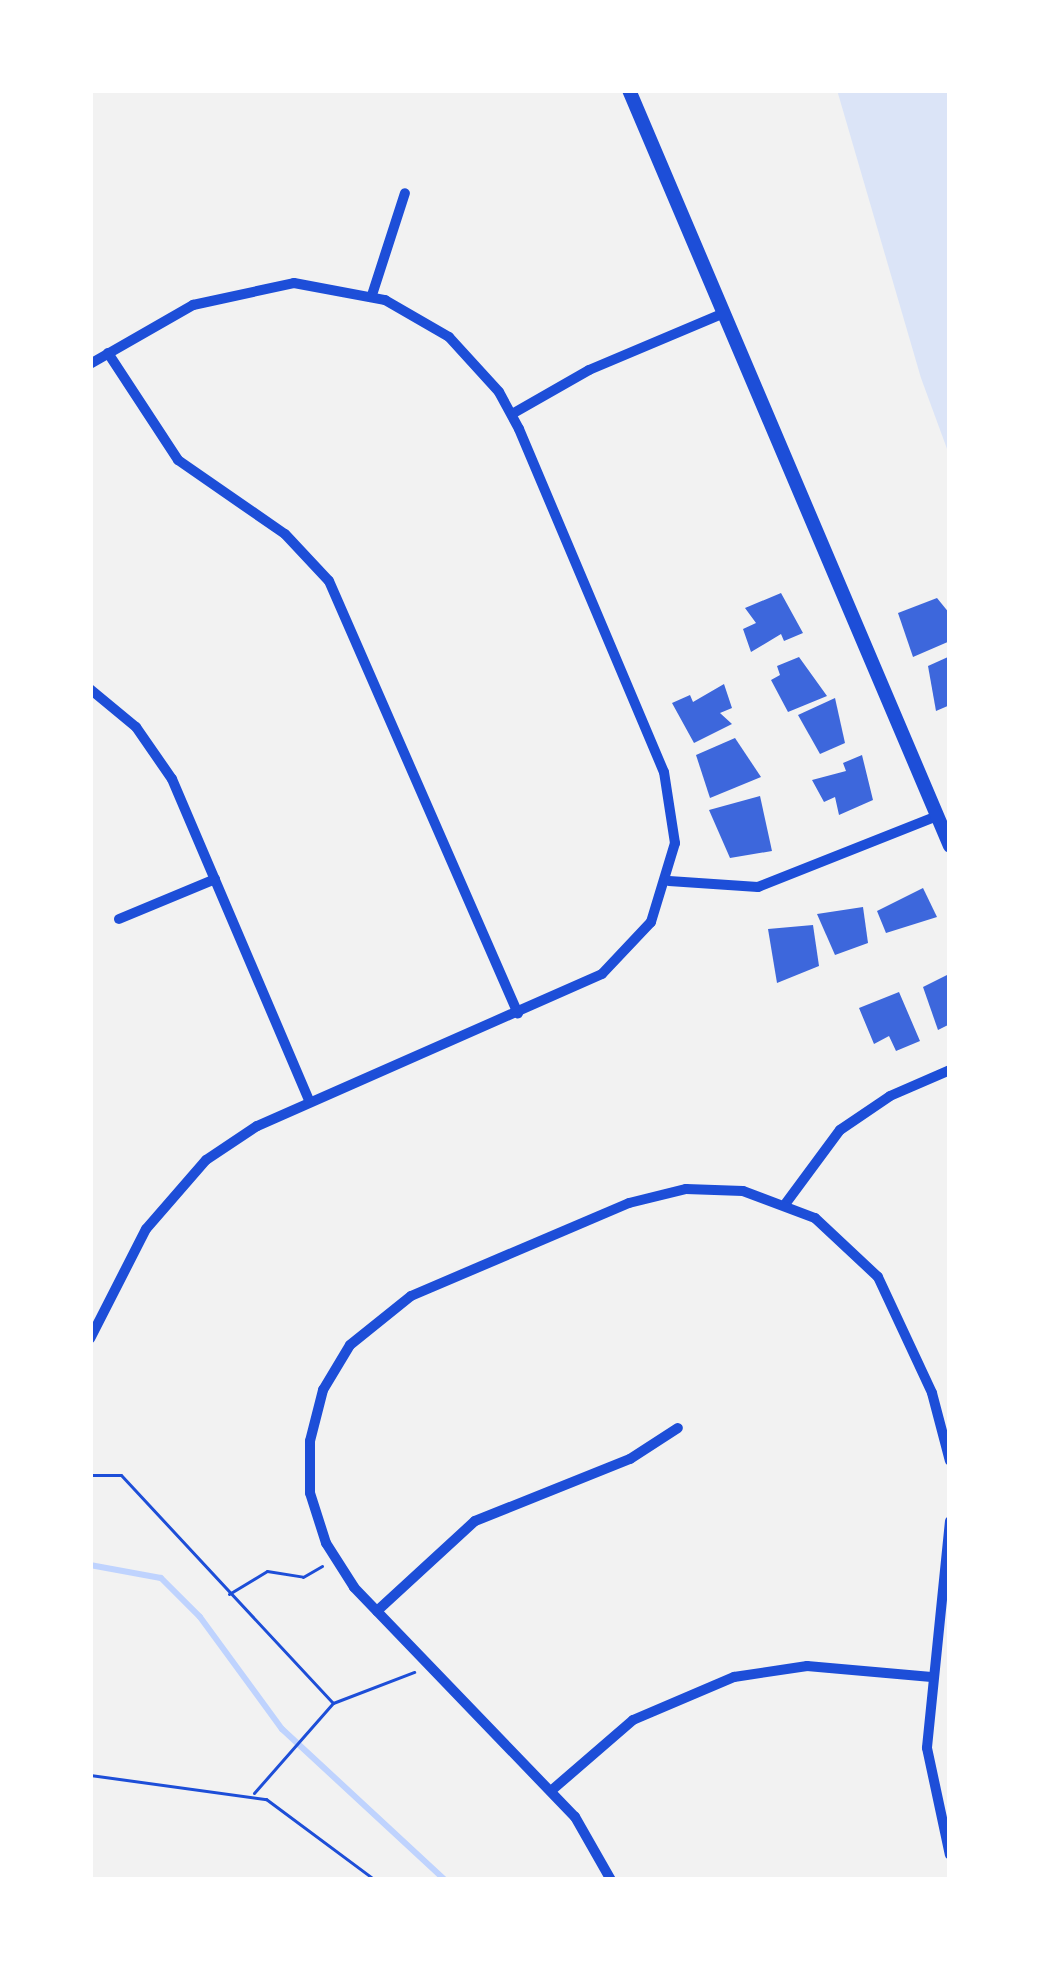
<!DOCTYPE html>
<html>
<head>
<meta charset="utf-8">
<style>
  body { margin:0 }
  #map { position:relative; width:1040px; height:1970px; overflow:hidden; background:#f2f2f2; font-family:"Varela Round",sans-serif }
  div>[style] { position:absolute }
  .green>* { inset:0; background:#dbe4f7 }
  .stream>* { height:6px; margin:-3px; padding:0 3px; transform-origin:3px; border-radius:3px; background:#bfd3fe }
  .building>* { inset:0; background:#3d67dc }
  .path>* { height:3px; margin:-1.5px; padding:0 1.5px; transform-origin:1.5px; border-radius:1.5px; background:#1d4ed8 }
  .minor>* { height:10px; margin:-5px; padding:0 5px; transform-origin:5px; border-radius:5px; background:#1d4ed8 }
  .tertiary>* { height:14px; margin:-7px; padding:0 7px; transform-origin:7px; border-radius:7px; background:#1d4ed8 }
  span { translate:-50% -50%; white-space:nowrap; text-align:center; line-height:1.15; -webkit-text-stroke:10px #fff; paint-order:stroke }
  .frame { position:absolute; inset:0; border:93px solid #fff; pointer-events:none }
</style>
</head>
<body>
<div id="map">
  <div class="green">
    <i style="clip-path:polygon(837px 90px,950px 90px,950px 457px,921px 378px)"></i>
  </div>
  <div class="stream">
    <i style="left:90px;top:1565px;width:72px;rotate:10.4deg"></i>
    <i style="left:161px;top:1578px;width:55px;rotate:45deg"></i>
    <i style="left:200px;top:1617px;width:139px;rotate:53.8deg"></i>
    <i style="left:282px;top:1729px;width:222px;rotate:42.8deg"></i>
  </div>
  <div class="building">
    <i style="clip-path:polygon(781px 593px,803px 633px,784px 641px,781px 634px,751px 652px,743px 629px,756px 623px,745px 608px)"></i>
    <i style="clip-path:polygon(937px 598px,950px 614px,950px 641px,913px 657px,898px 613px)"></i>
    <i style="clip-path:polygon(799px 657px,827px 696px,788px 712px,771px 680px,780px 675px,777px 666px)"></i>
    <i style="clip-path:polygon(948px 657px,950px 705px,936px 711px,928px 666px)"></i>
    <i style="clip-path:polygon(724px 684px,732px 708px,720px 713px,732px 724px,694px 743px,672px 703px,690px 695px,693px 702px)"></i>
    <i style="clip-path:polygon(835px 698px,845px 743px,820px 754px,798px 715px)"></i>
    <i style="clip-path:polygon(735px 738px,761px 777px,710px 798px,696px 755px)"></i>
    <i style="clip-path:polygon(862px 755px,873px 800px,839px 815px,835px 797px,824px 802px,812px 780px,846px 771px,843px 763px)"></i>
    <i style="clip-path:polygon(760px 796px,772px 851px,730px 858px,709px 810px)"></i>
    <i style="clip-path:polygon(923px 888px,937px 917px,886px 933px,877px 911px)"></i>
    <i style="clip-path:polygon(863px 907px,868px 943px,835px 955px,817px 914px)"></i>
    <i style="clip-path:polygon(813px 925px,819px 966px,777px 983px,768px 929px)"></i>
    <i style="clip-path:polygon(949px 974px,950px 1024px,938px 1030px,923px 987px)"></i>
    <i style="clip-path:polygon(899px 992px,920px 1041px,896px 1051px,889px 1036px,874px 1044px,859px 1008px)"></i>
  </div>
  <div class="path">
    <i style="left:90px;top:1475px;width:31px"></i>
    <i style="left:121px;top:1475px;width:311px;rotate:47.1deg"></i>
    <i style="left:229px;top:1594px;width:44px;rotate:-31.2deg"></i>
    <i style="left:267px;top:1571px;width:36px;rotate:9deg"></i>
    <i style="left:303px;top:1577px;width:22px;rotate:-30deg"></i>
    <i style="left:90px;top:1775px;width:178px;rotate:7.8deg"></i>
    <i style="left:266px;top:1799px;width:136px;rotate:36.6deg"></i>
    <i style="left:254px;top:1793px;width:120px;rotate:-48.7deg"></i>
    <i style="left:333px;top:1703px;width:87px;rotate:-20.9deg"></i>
  </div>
  <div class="minor">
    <i style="left:372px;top:295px;width:107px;rotate:-72.1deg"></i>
    <i style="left:108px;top:353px;width:128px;rotate:56.8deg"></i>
    <i style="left:178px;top:460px;width:130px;rotate:34.7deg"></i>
    <i style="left:285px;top:534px;width:64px;rotate:46.9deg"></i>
    <i style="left:329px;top:581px;width:472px;rotate:66.4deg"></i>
    <i style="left:90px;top:364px;width:119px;rotate:-29.8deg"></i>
    <i style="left:193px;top:305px;width:103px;rotate:-12.3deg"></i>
    <i style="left:294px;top:283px;width:93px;rotate:10.6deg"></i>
    <i style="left:385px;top:300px;width:74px;rotate:30deg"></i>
    <i style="left:449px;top:337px;width:74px;rotate:47.7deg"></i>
    <i style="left:499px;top:392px;width:42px;rotate:61.6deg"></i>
    <i style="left:519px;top:429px;width:372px;rotate:67.1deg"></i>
    <i style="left:664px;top:772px;width:72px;rotate:81.2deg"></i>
    <i style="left:675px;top:843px;width:83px;rotate:106.9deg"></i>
    <i style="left:651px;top:922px;width:71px;rotate:133.3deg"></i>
    <i style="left:602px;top:974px;width:377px;rotate:156.2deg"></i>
    <i style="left:257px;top:1126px;width:61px;rotate:146.3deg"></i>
    <i style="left:206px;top:1160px;width:91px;rotate:131deg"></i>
    <i style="left:146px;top:1229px;width:123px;rotate:117deg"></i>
    <i style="left:512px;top:414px;width:89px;rotate:-29.7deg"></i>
    <i style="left:589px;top:370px;width:147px;rotate:-22.9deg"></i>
    <i style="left:90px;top:689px;width:60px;rotate:39.6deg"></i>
    <i style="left:136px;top:727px;width:63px;rotate:55.3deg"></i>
    <i style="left:172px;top:779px;width:351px;rotate:66.9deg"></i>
    <i style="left:669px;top:881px;width:89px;rotate:3.9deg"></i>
    <i style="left:758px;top:887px;width:193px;rotate:-21.6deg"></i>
    <i style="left:119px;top:919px;width:104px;rotate:-22.6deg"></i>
    <i style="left:786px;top:1203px;width:91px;rotate:-53.5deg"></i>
    <i style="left:840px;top:1130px;width:60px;rotate:-34.2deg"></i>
    <i style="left:890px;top:1096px;width:65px;rotate:-23.4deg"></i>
    <i style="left:950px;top:1521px;width:228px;rotate:95.8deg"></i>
    <i style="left:927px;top:1748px;width:109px;rotate:77.9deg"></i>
    <i style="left:377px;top:1611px;width:133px;rotate:-42.6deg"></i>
    <i style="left:475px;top:1521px;width:167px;rotate:-21.8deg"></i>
    <i style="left:630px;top:1459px;width:57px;rotate:-32.9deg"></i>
    <i style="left:552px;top:1790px;width:107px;rotate:-40.8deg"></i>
    <i style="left:633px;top:1720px;width:110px;rotate:-23.1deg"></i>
    <i style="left:734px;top:1677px;width:74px;rotate:-8.6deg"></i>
    <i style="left:807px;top:1666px;width:125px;rotate:5deg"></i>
    <i style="left:611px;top:1880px;width:73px;rotate:-119.7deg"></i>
    <i style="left:575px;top:1817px;width:319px;rotate:-133.9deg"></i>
    <i style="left:354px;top:1587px;width:52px;rotate:-122.5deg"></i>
    <i style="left:326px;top:1543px;width:52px;rotate:-107.7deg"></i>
    <i style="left:310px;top:1493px;width:52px;rotate:-90deg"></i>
    <i style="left:310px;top:1441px;width:53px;rotate:-75.7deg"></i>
    <i style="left:323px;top:1390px;width:52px;rotate:-59deg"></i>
    <i style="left:350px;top:1345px;width:78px;rotate:-38.8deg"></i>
    <i style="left:411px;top:1296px;width:237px;rotate:-23.1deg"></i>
    <i style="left:629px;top:1203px;width:59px;rotate:-13.8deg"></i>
    <i style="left:686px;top:1189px;width:57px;rotate:2deg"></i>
    <i style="left:743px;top:1191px;width:77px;rotate:20.6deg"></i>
    <i style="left:815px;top:1218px;width:86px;rotate:43.1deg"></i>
    <i style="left:878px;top:1277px;width:128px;rotate:65deg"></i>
    <i style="left:932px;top:1393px;width:70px;rotate:75.2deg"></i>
  </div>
  <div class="tertiary">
    <i style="left:629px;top:90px;width:821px;rotate:66.99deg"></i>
  </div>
  <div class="frame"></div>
</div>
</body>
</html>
